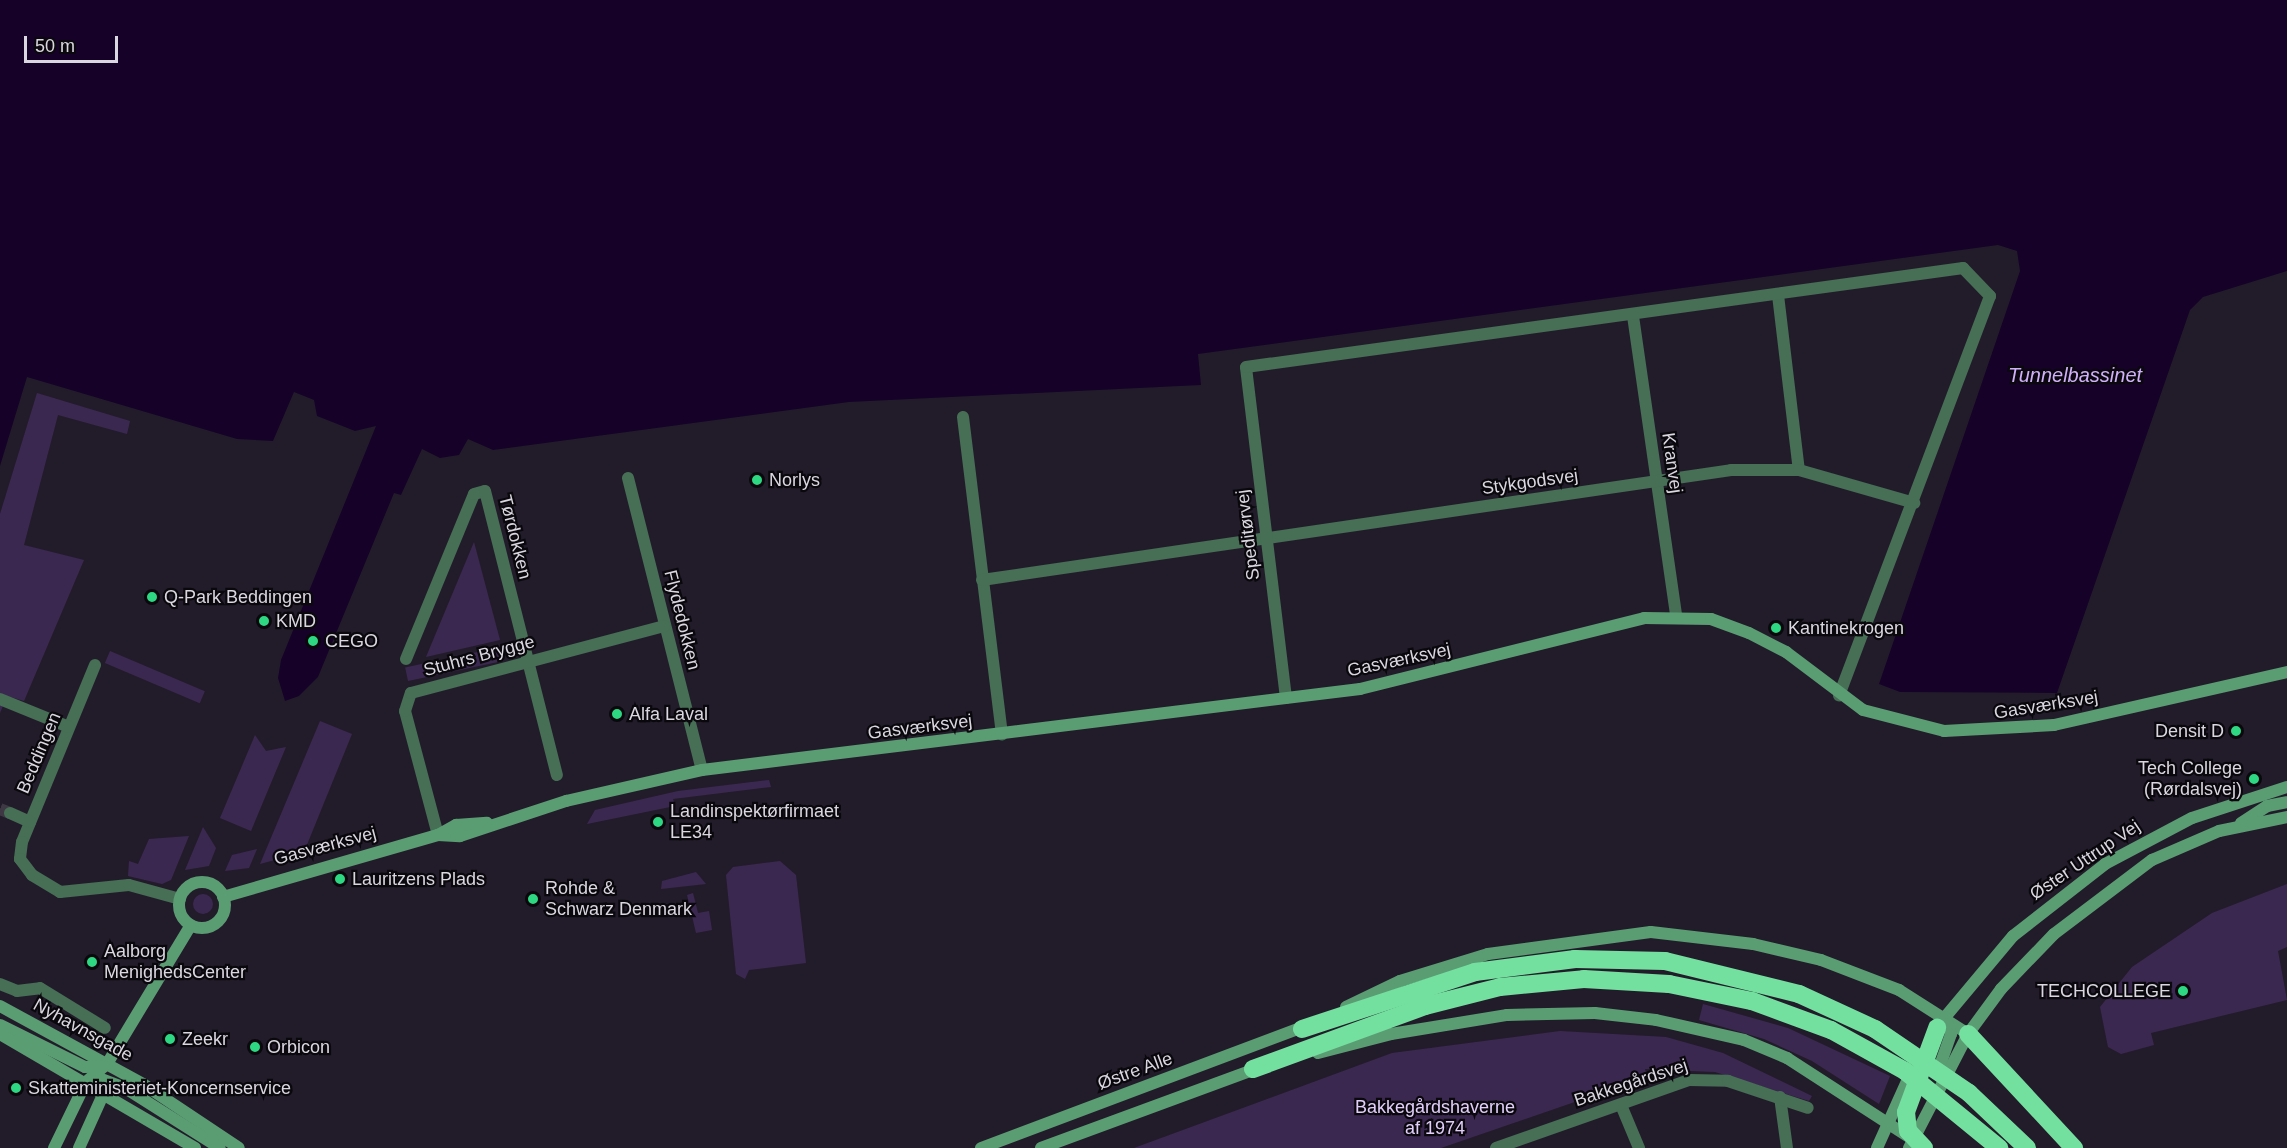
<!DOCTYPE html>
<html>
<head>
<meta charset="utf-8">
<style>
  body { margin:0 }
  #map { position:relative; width:2287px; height:1148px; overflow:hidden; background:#221c2a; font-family:Arial,sans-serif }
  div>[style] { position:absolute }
  .green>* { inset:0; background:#3b2850; transform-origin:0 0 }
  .round { border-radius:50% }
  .water>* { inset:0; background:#160229 }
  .street-tunnel>* { height:12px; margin-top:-6px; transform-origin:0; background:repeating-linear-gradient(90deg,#3e3845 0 12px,transparent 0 18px) }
  .street>* { height:12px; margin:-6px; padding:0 6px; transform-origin:6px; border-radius:6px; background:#466f55 }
  .secondary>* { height:12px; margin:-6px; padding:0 6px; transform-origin:6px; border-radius:6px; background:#5a9d73 }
  .secondary>.ring { margin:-6px; padding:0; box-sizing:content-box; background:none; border:12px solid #5a9d73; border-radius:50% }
  .highway>* { height:18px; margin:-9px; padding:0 9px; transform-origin:9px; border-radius:9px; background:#74e09f }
  .dots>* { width:16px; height:16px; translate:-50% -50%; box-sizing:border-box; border:3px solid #0a080d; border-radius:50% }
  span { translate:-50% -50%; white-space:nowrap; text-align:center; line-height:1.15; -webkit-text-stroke:4.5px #0a080d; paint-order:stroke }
  .street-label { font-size:18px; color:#dbd7e0 }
  .poi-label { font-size:18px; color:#dbd7e0 }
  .left { translate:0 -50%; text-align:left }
  .right { translate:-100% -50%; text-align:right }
  .park-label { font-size:18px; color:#e1cefb }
  .water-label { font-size:20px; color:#d1b0fb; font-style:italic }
  .scale { position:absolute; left:24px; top:36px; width:94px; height:27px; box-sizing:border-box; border:3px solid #dbd7e0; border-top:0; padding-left:8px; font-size:18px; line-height:21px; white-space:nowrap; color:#dbd7e0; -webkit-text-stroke:4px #0a080d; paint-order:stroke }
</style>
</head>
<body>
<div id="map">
  <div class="green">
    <i style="clip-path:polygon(37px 393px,130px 421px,127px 434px,58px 415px,24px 545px,84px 560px,24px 701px,7px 696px,0 713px,0 514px)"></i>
    <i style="clip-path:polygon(474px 542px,500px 640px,426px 657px)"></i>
    <i style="left:501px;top:647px;width:14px;height:98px;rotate:78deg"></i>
    <i style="left:110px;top:651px;width:103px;height:13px;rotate:23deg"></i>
    <i style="clip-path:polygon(320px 721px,352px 734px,304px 852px,260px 864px)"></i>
    <i style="clip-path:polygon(255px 735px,266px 751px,286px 747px,251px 831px,220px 818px)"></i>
    <i style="clip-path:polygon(769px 780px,771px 787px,673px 799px,675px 806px,587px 824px,595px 810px,678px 791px)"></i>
    <i style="clip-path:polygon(203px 827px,216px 848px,209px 866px,185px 870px)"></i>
    <i style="clip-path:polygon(189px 836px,171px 880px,162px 884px,128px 876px,129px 861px,138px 864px,149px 839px)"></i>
    <i style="clip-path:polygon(257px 849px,249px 868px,225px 871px,232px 855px)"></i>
    <i style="clip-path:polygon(780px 861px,796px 875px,806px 963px,749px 970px,745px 979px,736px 974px,726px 875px,733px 867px)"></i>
    <i style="clip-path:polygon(696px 872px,706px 884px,661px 889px,662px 881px)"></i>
    <i style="clip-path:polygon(2287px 884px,2287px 947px,2278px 951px,2287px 1000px,2151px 1033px,2154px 1045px,2121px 1054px,2108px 1047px,2100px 1007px,2132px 967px,2212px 913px)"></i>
    <i style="clip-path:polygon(693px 893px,698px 913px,709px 911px,712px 930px,696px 933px,687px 895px)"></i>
    <i class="round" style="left:193px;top:894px;width:20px;height:20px"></i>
    <i style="clip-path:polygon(1703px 1004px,1788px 1028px,1890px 1076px,1879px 1104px,1812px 1061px,1764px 1039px,1699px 1020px)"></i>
    <i style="clip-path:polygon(1560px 1031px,1666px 1037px,1723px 1053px,1812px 1096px,1809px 1101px,1715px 1072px,1645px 1069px,1647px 1077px,1441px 1148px,1134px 1148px,1392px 1053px)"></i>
  </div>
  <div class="water">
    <i style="clip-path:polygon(0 0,2287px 0,2287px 271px,2203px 297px,2190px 310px,2057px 693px,1900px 692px,1879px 684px,2020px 271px,2017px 251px,1998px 245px,1198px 354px,1201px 385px,849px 402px,493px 450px,468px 439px,459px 455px,440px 458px,422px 449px,401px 495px,394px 493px,318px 677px,299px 696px,285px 701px,278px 678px,281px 660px,376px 426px,355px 431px,317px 416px,314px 400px,294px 392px,273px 441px,237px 439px,27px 377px,0 466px)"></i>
  </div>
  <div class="street-tunnel">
    <i style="left:0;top:809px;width:11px;rotate:22deg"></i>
  </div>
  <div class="street">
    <i style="left:1778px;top:295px;width:176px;rotate:83.2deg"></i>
    <i style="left:1633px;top:316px;width:302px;rotate:81.8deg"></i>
    <i style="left:963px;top:417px;width:320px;rotate:83deg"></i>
    <i style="left:628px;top:478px;width:301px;rotate:75.8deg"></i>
    <i style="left:982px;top:580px;width:757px;rotate:-8.35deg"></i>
    <i style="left:1731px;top:470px;width:68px"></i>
    <i style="left:1799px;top:470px;width:120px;rotate:16deg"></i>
    <i style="left:406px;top:659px;width:178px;rotate:-67.6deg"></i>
    <i style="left:474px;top:494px;width:11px;rotate:-15deg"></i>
    <i style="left:485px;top:491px;width:293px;rotate:75.8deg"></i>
    <i style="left:95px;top:665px;width:191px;rotate:112.4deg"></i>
    <i style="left:22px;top:842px;width:17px;rotate:97deg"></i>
    <i style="left:20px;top:859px;width:20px;rotate:53deg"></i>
    <i style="left:32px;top:875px;width:33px;rotate:31deg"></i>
    <i style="left:60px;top:892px;width:69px;rotate:-5.8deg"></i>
    <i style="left:129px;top:885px;width:53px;rotate:15.4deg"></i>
    <i style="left:1286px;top:698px;width:333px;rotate:-96.9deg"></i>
    <i style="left:1246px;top:367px;width:724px;rotate:-7.86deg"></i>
    <i style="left:1963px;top:268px;width:39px;rotate:46deg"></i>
    <i style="left:1990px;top:296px;width:427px;rotate:110.7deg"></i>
    <i style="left:0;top:699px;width:74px;rotate:22.1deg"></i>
    <i style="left:10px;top:813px;width:22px;rotate:24deg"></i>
    <i style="left:438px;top:835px;width:128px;rotate:-104.9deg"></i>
    <i style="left:405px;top:711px;width:19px;rotate:-72deg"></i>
    <i style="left:411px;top:693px;width:262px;rotate:-14.8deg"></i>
    <i style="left:0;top:984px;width:18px;rotate:22deg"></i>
    <i style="left:17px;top:991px;width:23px;rotate:-7deg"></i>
    <i style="left:40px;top:988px;width:76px;rotate:31.6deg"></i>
    <i style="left:1780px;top:1097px;width:51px;rotate:82.2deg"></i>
    <i style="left:1621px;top:1105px;width:47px;rotate:67.3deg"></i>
    <i style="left:1496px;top:1148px;width:205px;rotate:-19.4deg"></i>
    <i style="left:1689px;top:1080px;width:39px;rotate:1deg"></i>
    <i style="left:1728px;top:1081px;width:84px;rotate:18.6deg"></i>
  </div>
  <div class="secondary">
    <i style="left:2241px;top:823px;width:31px;rotate:-33deg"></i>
    <i style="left:2267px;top:806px;width:20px;rotate:-11deg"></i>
    <i style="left:438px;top:835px;width:22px;rotate:3deg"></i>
    <i style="left:460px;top:836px;width:112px;rotate:-18.3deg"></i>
    <i style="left:566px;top:801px;width:139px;rotate:-12.8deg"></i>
    <i style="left:702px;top:770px;width:663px;rotate:-7.02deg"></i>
    <i style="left:1360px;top:689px;width:293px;rotate:-14deg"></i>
    <i style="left:1644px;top:618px;width:67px;rotate:0.9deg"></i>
    <i style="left:1711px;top:619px;width:40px;rotate:20.2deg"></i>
    <i style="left:1749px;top:633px;width:42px;rotate:27.2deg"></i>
    <i style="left:1786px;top:652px;width:96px;rotate:37deg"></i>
    <i style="left:1863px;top:710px;width:84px;rotate:14.5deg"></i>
    <i style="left:1944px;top:731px;width:110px;rotate:-3.1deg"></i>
    <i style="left:2054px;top:725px;width:239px;rotate:-12.8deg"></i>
    <i class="ring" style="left:179px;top:882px;width:34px;height:34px"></i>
    <i style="left:223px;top:897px;width:224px;rotate:-16.1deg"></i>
    <i style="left:438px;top:835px;width:21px;rotate:-29deg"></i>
    <i style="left:456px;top:825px;width:31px;rotate:-4deg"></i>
    <i style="left:0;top:1006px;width:163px;rotate:28.6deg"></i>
    <i style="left:143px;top:1084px;width:115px;rotate:33.7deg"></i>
    <i style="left:1346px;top:1007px;width:60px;rotate:-25.7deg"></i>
    <i style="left:1400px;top:981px;width:92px;rotate:-17.1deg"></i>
    <i style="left:1488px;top:954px;width:164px;rotate:-7.7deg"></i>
    <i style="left:1651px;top:932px;width:103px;rotate:6.7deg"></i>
    <i style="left:1753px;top:944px;width:70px;rotate:13.2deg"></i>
    <i style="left:1821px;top:960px;width:84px;rotate:21deg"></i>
    <i style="left:1899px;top:990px;width:82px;rotate:32.5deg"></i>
    <i style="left:1941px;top:1022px;width:112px;rotate:-50.1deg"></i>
    <i style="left:2013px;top:936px;width:117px;rotate:-38deg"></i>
    <i style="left:2105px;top:864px;width:98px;rotate:-27.9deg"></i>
    <i style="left:2192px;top:818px;width:100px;rotate:-18.1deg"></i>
    <i style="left:0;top:1025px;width:95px;rotate:26.3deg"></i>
    <i style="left:85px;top:1067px;width:19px;rotate:-3deg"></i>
    <i style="left:0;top:1034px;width:226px;rotate:30.3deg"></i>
    <i style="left:1318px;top:1053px;width:75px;rotate:-14.6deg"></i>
    <i style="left:1391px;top:1034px;width:118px;rotate:-9.3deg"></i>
    <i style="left:1507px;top:1015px;width:88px;rotate:-1.3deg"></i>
    <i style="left:1595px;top:1013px;width:61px;rotate:6.5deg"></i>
    <i style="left:1656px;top:1020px;width:90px;rotate:12.8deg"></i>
    <i style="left:1744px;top:1040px;width:47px;rotate:22.7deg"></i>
    <i style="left:1787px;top:1058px;width:149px;rotate:32.9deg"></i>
    <i style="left:1937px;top:1074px;width:42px;rotate:-70.7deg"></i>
    <i style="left:1951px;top:1034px;width:18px;rotate:-109deg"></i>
    <i style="left:87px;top:1082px;width:13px;rotate:-18deg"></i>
    <i style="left:99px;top:1078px;width:28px;rotate:21deg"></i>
    <i style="left:125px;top:1088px;width:112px;rotate:32.3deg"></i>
    <i style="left:54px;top:1148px;width:73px;rotate:-64.1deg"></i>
    <i style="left:86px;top:1082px;width:28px;rotate:-41deg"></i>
    <i style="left:107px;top:1064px;width:162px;rotate:-58.9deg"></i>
    <i style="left:79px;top:1148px;width:68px;rotate:-65.7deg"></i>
    <i style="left:981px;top:1148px;width:350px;rotate:-20.6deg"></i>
    <i style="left:1041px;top:1148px;width:231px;rotate:-20.2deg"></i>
    <i style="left:1877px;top:1148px;width:85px;rotate:-65.8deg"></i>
    <i style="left:1909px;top:1148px;width:128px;rotate:-62.6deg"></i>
    <i style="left:1968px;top:1034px;width:56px;rotate:-53.7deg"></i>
    <i style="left:2001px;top:989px;width:76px;rotate:-46.1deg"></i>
    <i style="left:2054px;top:934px;width:123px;rotate:-37.1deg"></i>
    <i style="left:2152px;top:860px;width:73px;rotate:-23.4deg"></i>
    <i style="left:2219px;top:831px;width:69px;rotate:-11.6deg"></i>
  </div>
  <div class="highway">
    <i style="left:1302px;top:1029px;width:182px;rotate:-18.2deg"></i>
    <i style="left:1475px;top:972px;width:101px;rotate:-7.4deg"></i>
    <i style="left:1575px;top:959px;width:90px;rotate:1.3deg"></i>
    <i style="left:1665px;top:961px;width:138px;rotate:13.8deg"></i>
    <i style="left:1799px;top:994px;width:84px;rotate:24.7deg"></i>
    <i style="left:1875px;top:1029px;width:114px;rotate:34.2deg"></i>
    <i style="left:1969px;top:1093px;width:80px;rotate:43.5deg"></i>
    <i style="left:1968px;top:1034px;width:156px;rotate:47.1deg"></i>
    <i style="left:1253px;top:1069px;width:183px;rotate:-20.1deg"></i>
    <i style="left:1425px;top:1006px;width:77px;rotate:-14.2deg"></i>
    <i style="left:1500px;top:987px;width:84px;rotate:-5.4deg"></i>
    <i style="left:1584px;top:979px;width:85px;rotate:3.4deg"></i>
    <i style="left:1669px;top:984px;width:85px;rotate:11.6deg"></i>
    <i style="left:1752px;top:1001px;width:84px;rotate:20.2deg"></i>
    <i style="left:1831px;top:1030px;width:85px;rotate:29deg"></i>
    <i style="left:1905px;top:1071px;width:122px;rotate:39.3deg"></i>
    <i style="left:1924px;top:1148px;width:23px;rotate:-133deg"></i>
    <i style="left:1908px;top:1131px;width:19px;rotate:-96deg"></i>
    <i style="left:1906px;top:1112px;width:90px;rotate:-69.7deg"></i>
  </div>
  <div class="dots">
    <i style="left:757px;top:480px;background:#2ed883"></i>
    <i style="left:152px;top:597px;background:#2ed883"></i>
    <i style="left:264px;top:621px;background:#2ed883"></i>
    <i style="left:1776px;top:628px;background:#2ed883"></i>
    <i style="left:313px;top:641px;background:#2ed883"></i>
    <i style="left:617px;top:714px;background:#2ed883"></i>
    <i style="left:2236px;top:731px;background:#2ed883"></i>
    <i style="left:2254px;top:779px;background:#2ed883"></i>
    <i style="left:658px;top:822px;background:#2ed883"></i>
    <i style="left:340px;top:879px;background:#2ed883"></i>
    <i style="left:533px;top:899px;background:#2ed883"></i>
    <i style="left:92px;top:962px;background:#2ed883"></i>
    <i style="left:2183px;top:991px;background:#2ed883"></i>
    <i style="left:170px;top:1039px;background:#2ed883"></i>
    <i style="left:255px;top:1047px;background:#2ed883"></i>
    <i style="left:16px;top:1088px;background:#2ed883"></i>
  </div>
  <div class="street-label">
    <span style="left:1672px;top:463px;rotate:82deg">Kranvej</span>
    <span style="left:1530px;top:482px;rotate:-8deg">Stykgodsvej</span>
    <span style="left:1248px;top:535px;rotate:-97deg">Speditørvej</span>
    <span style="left:515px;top:537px;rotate:76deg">Tørdokken</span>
    <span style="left:682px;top:620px;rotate:76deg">Flydedokken</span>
    <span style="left:479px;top:656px;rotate:-15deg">Stuhrs Brygge</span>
    <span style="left:1399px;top:660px;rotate:-12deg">Gasværksvej</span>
    <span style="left:2046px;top:705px;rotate:-9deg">Gasværksvej</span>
    <span style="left:920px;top:727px;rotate:-7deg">Gasværksvej</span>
    <span style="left:39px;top:753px;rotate:-67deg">Beddingen</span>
    <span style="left:325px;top:846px;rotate:-15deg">Gasværksvej</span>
    <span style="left:2085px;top:860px;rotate:-34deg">Øster Uttrup Vej</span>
    <span style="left:83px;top:1030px;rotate:29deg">Nyhavnsgade</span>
    <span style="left:1135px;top:1071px;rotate:-20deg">Østre Alle</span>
    <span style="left:1631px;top:1083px;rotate:-18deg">Bakkegårdsvej</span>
  </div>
  <div class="poi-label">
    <span class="left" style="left:769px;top:480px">Norlys</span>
    <span class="left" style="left:164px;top:597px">Q-Park Beddingen</span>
    <span class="left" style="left:276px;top:621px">KMD</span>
    <span class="left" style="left:1788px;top:628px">Kantinekrogen</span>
    <span class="left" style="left:325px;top:641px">CEGO</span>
    <span class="left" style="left:629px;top:714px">Alfa Laval</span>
    <span class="right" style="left:2224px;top:731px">Densit D</span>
    <span class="right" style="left:2242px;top:779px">Tech College<br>(Rørdalsvej)</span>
    <span class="left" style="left:670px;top:822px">Landinspektørfirmaet<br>LE34</span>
    <span class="left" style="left:352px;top:879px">Lauritzens Plads</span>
    <span class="left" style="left:545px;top:899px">Rohde &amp;<br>Schwarz Denmark</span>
    <span class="left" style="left:104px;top:962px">Aalborg<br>MenighedsCenter</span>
    <span class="right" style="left:2171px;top:991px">TECHCOLLEGE</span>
    <span class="left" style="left:182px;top:1039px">Zeekr</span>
    <span class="left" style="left:267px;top:1047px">Orbicon</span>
    <span class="left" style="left:28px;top:1088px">Skatteministeriet-Koncernservice</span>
  </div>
  <div class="park-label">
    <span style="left:1435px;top:1118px">Bakkegårdshaverne<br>af 1974</span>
  </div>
  <div class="water-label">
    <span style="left:2075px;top:375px">Tunnelbassinet</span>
  </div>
  <div class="scale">50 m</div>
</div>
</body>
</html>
